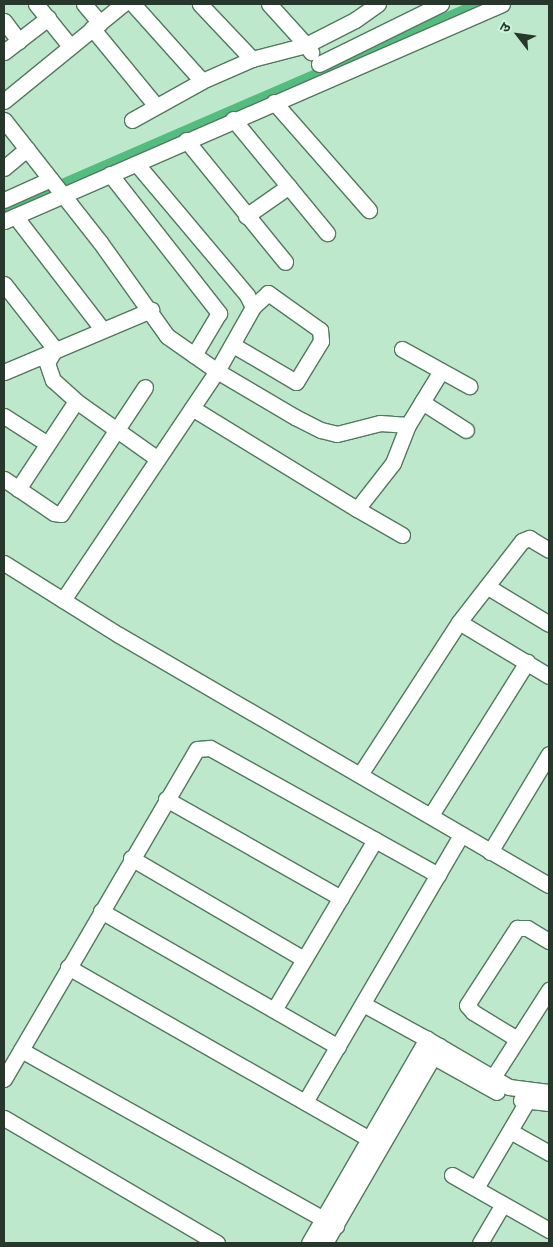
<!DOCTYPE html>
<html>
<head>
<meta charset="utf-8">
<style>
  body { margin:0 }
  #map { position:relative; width:553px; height:1247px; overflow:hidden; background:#bee8cc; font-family:Roboto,"Noto Sans Devanagari",sans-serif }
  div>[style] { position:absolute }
  .canal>* { height:11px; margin:-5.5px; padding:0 5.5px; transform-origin:5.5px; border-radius:5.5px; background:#52bd7f }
  .roads { filter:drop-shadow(1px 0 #52785f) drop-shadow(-1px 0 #52785f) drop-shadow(0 1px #52785f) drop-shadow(0 -1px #52785f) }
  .minor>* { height:15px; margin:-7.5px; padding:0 7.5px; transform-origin:7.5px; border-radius:7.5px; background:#fff }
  span { translate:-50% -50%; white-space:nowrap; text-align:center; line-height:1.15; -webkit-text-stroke:4px #cbf6d9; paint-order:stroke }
  .frame { position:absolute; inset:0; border:5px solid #27372c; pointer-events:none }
  .north { position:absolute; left:493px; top:10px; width:50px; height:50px; -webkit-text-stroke:4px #cbf6d9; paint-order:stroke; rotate:300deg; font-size:14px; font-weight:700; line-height:20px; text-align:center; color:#27372c }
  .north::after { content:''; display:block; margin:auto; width:18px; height:22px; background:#27372c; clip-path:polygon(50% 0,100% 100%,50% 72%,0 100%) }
</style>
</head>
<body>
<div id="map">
  <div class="canal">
    <i style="left:4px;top:209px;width:516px;rotate:-23.43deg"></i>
  </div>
  <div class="roads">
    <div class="minor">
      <i style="left:36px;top:4px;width:54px;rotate:51deg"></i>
      <i style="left:84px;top:4px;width:25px;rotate:50deg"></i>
      <i style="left:133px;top:4px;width:103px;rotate:48.1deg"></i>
      <i style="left:269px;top:4px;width:55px;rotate:47.9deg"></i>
      <i style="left:306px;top:45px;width:55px;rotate:-27deg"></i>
      <i style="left:355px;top:20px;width:28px;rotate:-35deg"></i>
      <i style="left:4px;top:21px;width:25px;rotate:53deg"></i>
      <i style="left:92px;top:28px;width:101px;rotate:50.6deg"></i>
      <i style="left:4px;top:52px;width:56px;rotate:-37.7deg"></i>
      <i style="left:252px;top:59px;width:56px;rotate:-14.5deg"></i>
      <i style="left:306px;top:45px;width:9px;rotate:54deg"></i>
      <i style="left:319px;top:64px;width:136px;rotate:-26.2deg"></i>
      <i style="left:4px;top:101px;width:154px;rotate:-39.2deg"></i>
      <i style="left:274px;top:102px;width:144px;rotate:48.7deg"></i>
      <i style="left:233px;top:119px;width:148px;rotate:50.5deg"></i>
      <i style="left:4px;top:120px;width:155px;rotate:51.8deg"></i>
      <i style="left:100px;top:242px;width:115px;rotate:54.5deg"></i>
      <i style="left:167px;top:336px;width:61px;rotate:35deg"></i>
      <i style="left:217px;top:371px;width:91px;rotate:30.5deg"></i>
      <i style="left:295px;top:417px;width:29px;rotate:27deg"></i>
      <i style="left:321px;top:430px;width:16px;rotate:14deg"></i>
      <i style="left:337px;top:434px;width:44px;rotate:-14.3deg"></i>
      <i style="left:380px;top:423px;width:28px;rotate:4deg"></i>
      <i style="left:408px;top:425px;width:63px;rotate:-58.6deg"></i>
      <i style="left:132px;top:120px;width:80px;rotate:-29.1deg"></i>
      <i style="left:202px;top:81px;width:55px;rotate:-23.7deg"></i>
      <i style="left:252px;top:59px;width:76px;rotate:-133.4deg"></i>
      <i style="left:186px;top:140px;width:157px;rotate:50.9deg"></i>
      <i style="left:4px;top:168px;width:30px;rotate:-40deg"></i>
      <i style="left:110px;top:174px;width:177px;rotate:51.9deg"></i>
      <i style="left:219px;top:313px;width:49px;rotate:120.8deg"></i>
      <i style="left:4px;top:200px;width:51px;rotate:-24.1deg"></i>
      <i style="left:15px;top:216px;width:143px;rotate:52.4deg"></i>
      <i style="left:246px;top:216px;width:52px;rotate:-34.9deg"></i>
      <i style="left:4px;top:221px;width:543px;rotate:-23.54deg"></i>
      <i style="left:4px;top:284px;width:83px;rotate:51.9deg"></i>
      <i style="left:55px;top:349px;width:16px;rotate:120deg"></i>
      <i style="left:47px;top:363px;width:18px;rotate:71deg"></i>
      <i style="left:53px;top:380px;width:31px;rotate:42deg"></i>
      <i style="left:76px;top:401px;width:100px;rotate:35.3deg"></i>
      <i style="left:233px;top:345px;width:73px;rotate:30.4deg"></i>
      <i style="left:296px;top:382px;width:48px;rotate:-58.6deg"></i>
      <i style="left:321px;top:341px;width:11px;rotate:-95deg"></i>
      <i style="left:320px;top:330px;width:64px;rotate:-144.6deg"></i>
      <i style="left:268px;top:293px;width:21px;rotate:137deg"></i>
      <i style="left:402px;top:349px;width:77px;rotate:28.9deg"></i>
      <i style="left:4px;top:372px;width:160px;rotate:-22.9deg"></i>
      <i style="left:422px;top:402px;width:52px;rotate:32.5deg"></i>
      <i style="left:192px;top:408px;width:193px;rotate:31.5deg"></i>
      <i style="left:357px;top:509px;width:58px;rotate:-52deg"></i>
      <i style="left:393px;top:463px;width:41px;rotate:-68.5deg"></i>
      <i style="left:4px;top:416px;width:50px;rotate:32.7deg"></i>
      <i style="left:4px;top:479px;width:60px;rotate:34.2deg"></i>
      <i style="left:54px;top:513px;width:7px;rotate:8deg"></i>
      <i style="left:61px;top:514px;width:152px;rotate:-56.5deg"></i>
      <i style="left:18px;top:489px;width:105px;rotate:-56.6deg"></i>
      <i style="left:357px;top:509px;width:52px;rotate:30deg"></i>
      <i style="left:4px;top:563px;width:136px;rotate:32.1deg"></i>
      <i style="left:119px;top:635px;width:497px;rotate:30.2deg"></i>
      <i style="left:488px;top:587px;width:71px;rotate:31.2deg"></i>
      <i style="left:63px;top:600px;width:276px;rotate:-56.1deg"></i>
      <i style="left:217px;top:371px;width:73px;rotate:-60.6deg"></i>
      <i style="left:253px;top:307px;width:13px;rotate:-117deg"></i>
      <i style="left:247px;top:295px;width:172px;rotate:-130.1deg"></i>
      <i style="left:459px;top:622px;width:103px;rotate:-52.1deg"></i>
      <i style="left:522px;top:541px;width:8px;rotate:-23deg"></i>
      <i style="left:529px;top:538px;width:23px;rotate:31deg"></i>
      <i style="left:361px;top:773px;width:180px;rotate:-57deg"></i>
      <i style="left:459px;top:622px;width:105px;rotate:31deg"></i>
      <i style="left:166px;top:799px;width:201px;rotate:29.5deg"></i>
      <i style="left:431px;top:815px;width:181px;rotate:-57.9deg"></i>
      <i style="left:490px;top:852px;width:114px;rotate:-59deg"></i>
      <i style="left:131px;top:858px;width:200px;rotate:30.3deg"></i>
      <i style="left:101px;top:911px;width:273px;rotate:29.8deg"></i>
      <i style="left:68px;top:967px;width:348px;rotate:29.7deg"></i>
      <i style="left:363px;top:1004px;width:73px;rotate:28.7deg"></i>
      <i style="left:274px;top:1010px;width:198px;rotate:-59.3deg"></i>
      <i style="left:517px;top:1039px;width:52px;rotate:-148.5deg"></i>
      <i style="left:473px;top:1012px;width:9px;rotate:-131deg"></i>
      <i style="left:467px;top:1005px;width:92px;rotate:-57deg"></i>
      <i style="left:517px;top:928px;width:10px"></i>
      <i style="left:527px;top:928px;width:26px;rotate:31deg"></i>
      <i style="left:21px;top:1050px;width:361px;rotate:29.2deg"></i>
      <i style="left:425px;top:1052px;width:82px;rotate:29.1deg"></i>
      <i style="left:4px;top:1079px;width:382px;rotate:-59.7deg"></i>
      <i style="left:197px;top:749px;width:13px;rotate:-4deg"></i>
      <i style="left:210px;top:748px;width:261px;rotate:29.1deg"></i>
      <i style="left:492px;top:1079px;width:106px;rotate:-57.4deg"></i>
      <i style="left:521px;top:1100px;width:28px;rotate:6deg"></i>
      <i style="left:305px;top:1102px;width:309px;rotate:-59.7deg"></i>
      <i style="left:4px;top:1118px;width:247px;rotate:30.4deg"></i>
      <i style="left:510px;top:1131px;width:45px;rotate:29.4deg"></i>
      <i style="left:452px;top:1175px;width:112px;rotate:29.6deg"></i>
      <i style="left:476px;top:1188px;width:110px;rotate:-59.5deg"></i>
      <i style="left:309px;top:1243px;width:236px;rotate:-60deg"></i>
      <i style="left:427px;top:1039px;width:95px;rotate:30.3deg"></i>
      <i style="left:509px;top:1087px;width:40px;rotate:7.1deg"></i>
      <i style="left:325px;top:1243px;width:228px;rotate:-59.9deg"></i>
      <i style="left:480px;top:1243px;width:45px;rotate:-59.5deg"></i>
    </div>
  </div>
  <div class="frame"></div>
  <div class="north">उ</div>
</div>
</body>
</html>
